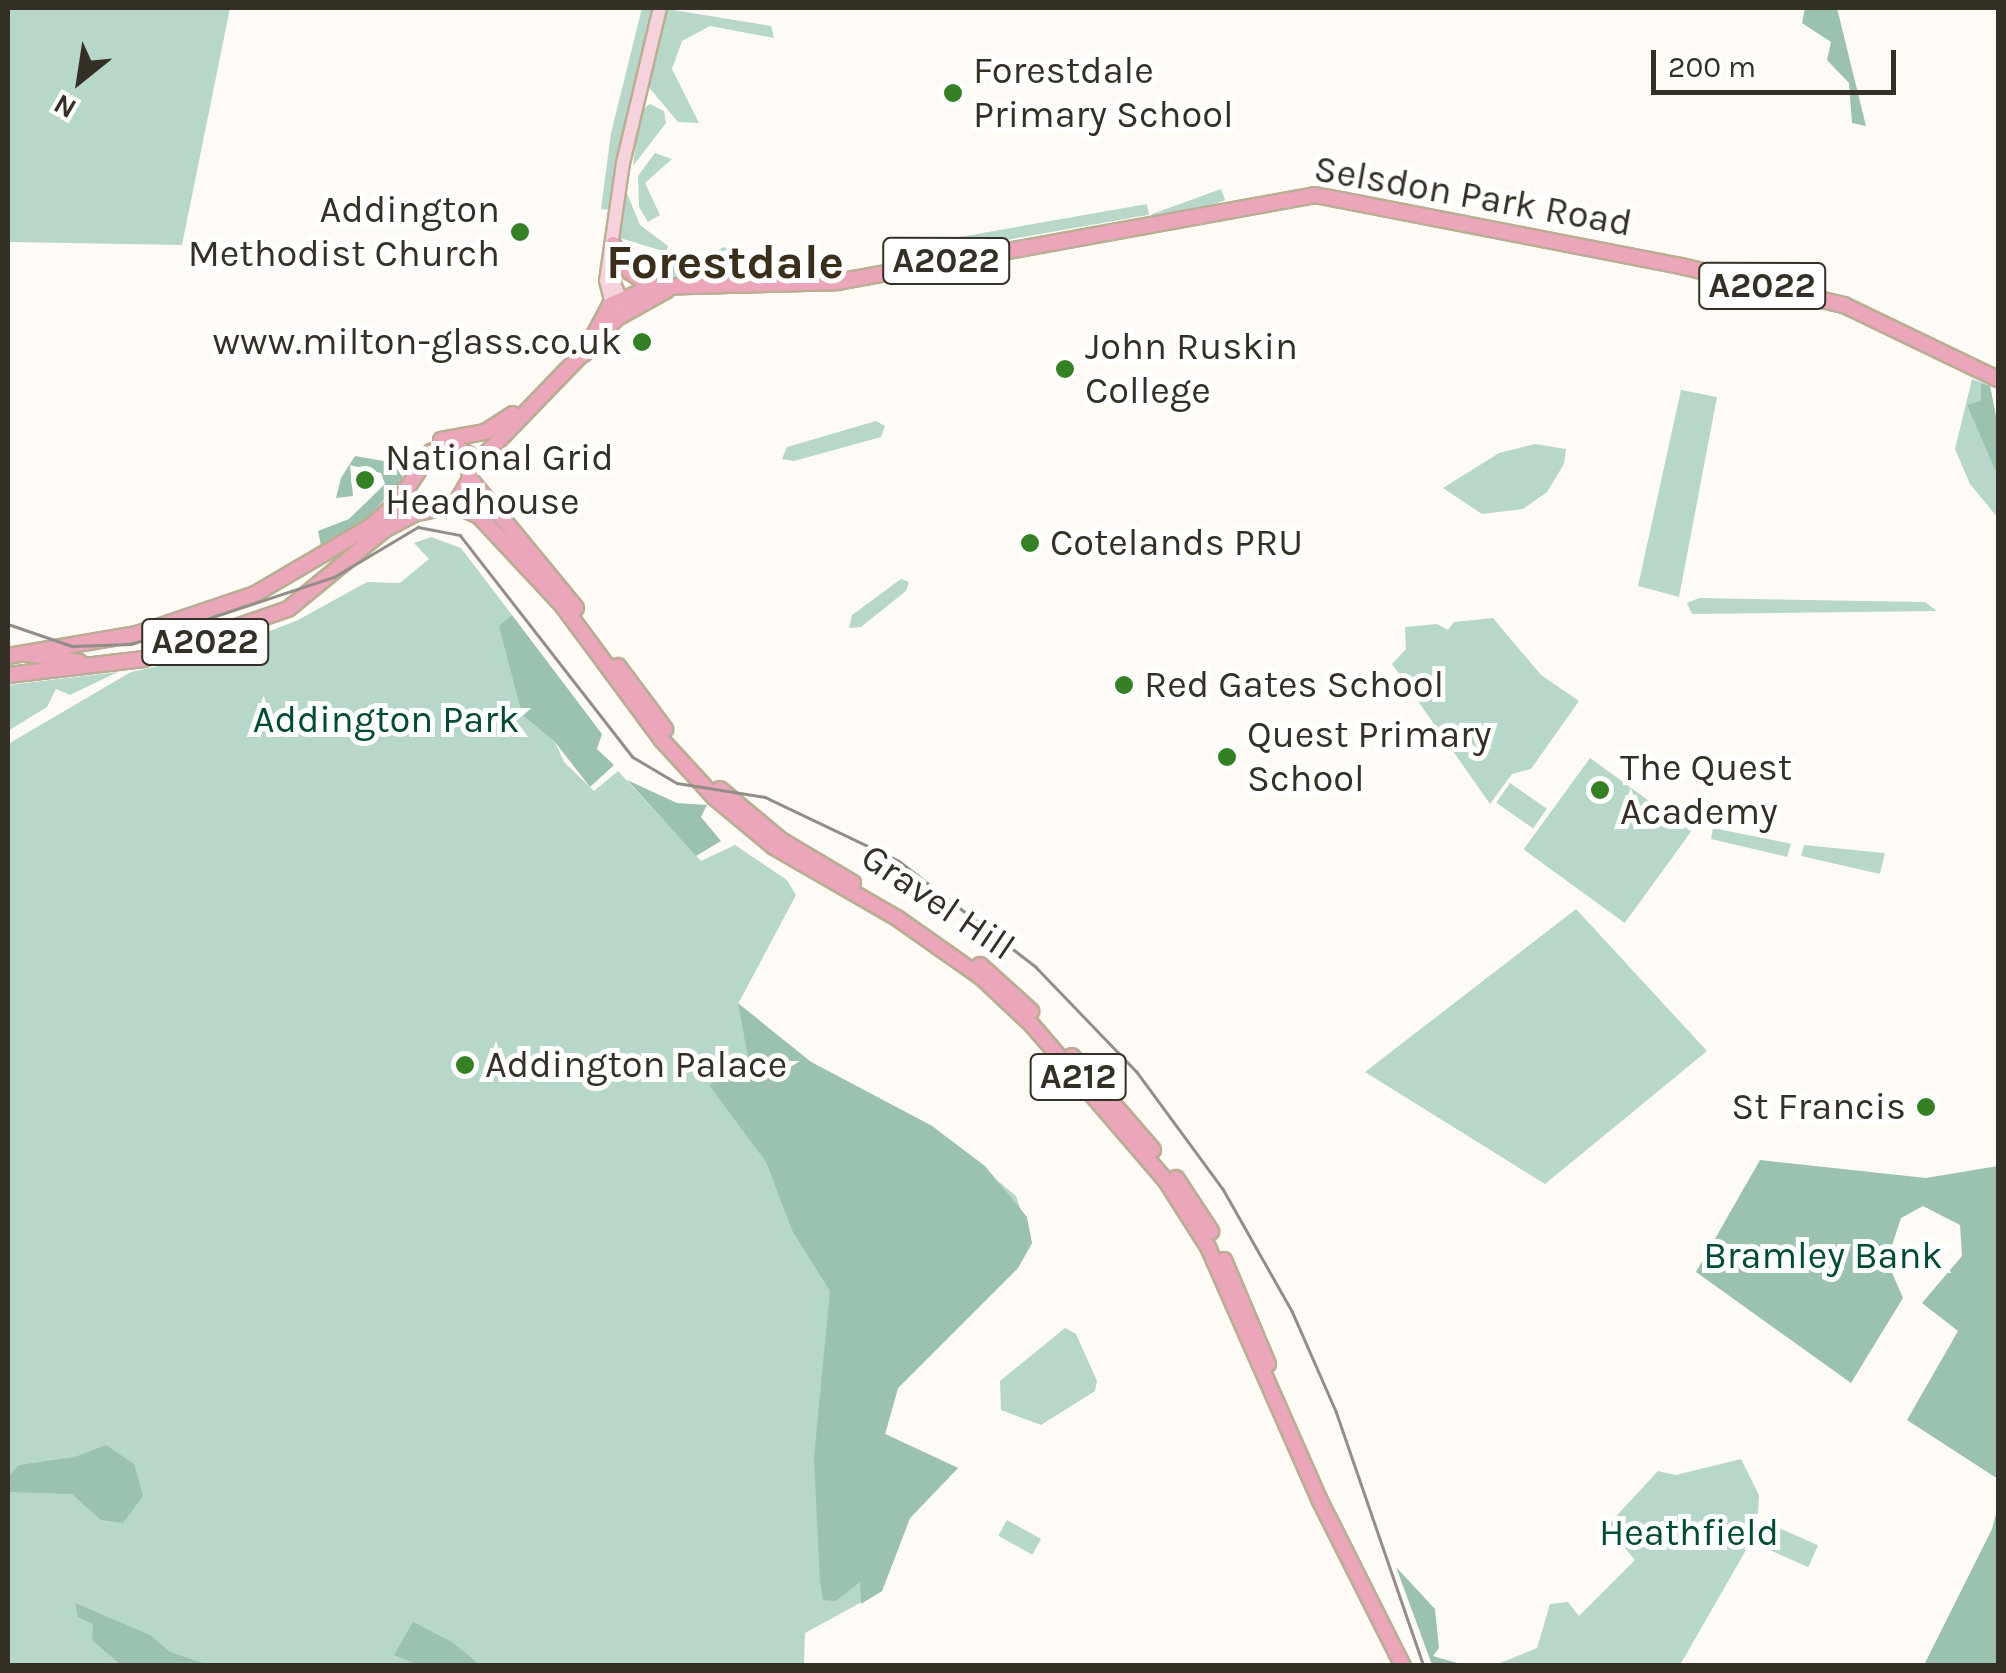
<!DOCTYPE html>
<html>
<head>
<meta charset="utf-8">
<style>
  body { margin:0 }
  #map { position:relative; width:2006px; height:1673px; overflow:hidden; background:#fefbf6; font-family:Karla,sans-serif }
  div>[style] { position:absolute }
  .green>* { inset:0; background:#b7d7c8; transform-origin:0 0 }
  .forest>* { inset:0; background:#9bc1af }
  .roads { filter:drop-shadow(2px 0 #baad94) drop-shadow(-2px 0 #baad94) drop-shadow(0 2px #baad94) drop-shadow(0 -2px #baad94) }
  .secondary>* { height:12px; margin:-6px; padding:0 6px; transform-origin:6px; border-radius:6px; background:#f5d2dc }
  .primary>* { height:14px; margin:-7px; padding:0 7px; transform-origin:7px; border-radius:7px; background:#eba6ba }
  .tram>* { height:2.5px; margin:-1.25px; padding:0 1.25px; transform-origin:1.25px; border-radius:1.25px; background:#928e87 }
  .dots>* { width:28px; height:28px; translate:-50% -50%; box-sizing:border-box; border:5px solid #fff; border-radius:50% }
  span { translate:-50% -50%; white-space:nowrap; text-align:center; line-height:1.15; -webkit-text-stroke:10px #fff; paint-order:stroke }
  .shield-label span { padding:2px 8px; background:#fff; border:2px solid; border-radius:8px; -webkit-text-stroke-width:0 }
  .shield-label { font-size:35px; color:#353026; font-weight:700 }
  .poi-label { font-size:38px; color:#353026 }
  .left { translate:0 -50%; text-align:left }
  .right { translate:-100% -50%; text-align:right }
  .street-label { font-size:38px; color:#353026 }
  .park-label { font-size:38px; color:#004b33 }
  .district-label { font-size:48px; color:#3a2f1a; font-weight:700 }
  .frame { position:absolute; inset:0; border:10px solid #353026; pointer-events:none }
  .north { position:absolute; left:30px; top:30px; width:100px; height:100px; -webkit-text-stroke:8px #fff; paint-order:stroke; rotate:210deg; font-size:28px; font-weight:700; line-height:40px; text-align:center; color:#353026 }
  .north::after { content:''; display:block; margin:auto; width:35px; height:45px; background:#353026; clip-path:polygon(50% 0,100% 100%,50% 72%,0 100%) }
  .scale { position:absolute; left:1651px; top:50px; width:245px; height:45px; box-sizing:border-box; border:5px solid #353026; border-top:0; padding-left:12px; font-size:30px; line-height:35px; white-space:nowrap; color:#353026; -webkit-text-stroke:8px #fff; paint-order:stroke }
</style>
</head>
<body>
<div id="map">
  <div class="green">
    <i style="clip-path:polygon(8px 8px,230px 8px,182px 245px,8px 242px)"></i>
    <i style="clip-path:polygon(642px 8px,654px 8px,621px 137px,611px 210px,601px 209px,611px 133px)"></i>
    <i style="clip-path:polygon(667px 9px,771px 26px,774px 38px,710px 26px,682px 41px,672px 69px,699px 123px,678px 122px,647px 85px)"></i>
    <i style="clip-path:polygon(650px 104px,664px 111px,666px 123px,633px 166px,639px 111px)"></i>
    <i style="clip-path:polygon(655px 153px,672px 159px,645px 183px,660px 215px,648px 222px,639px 207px,638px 176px)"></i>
    <i style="left:1221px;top:189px;width:12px;height:74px;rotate:70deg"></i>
    <i style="clip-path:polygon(626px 191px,640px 225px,668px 246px,666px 252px,620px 238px)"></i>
    <i style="left:1147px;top:204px;width:11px;height:268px;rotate:80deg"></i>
    <i style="clip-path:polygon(724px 247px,735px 255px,731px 274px,666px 278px,672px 254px,695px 263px)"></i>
    <i style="clip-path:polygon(1972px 379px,1990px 386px,1998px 427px,1998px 518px,1970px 484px,1955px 449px)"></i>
    <i style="clip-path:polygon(1681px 390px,1717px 397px,1679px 597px,1638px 586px)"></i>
    <i style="clip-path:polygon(876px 421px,885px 426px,881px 437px,794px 461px,782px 459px,787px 447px)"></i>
    <i style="clip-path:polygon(1535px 444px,1566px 449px,1564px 464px,1547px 492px,1523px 509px,1482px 514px,1443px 488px,1499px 453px)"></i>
    <i style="clip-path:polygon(431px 537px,461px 548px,512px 615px,500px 627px,522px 715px,555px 742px,564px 762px,594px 791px,618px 771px,701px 861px,735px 845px,787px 880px,796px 895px,738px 1004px,811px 1062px,932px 1126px,1016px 1196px,1032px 1243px,1018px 1268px,898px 1388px,885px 1434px,958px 1468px,910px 1518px,882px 1591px,805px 1633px,804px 1665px,8px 1665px,8px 744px,131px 672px,209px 655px,298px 620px,367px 582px,400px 583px,429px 559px,414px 543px)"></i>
    <i style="clip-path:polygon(901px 579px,909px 582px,906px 591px,861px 627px,849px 628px,852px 615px)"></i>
    <i style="clip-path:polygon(1699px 598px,1925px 602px,1937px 611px,1692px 614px,1687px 603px)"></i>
    <i style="clip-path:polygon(1493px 618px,1541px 675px,1579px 701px,1531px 769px,1512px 774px,1490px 804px,1392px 664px,1406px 649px,1405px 627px,1437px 624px,1448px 630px,1454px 622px)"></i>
    <i style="clip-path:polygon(118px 672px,70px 695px,56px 689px,47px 707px,8px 731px,8px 685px)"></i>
    <i style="left:1590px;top:758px;width:125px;height:113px;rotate:36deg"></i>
    <i style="left:1510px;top:783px;width:45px;height:24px;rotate:35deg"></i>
    <i style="clip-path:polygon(1713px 828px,1788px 843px,1791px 844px,1787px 857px,1711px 839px)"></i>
    <i style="clip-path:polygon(1804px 845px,1884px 853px,1885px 853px,1880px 874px,1801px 856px)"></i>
    <i style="clip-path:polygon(1576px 909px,1707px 1051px,1545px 1184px,1365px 1072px)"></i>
    <i style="clip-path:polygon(1065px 1328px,1076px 1334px,1097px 1381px,1095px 1391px,1041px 1425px,1001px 1410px,1000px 1381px)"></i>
    <i style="clip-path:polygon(1741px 1459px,1759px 1495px,1757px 1531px,1680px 1665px,1495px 1665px,1537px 1648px,1550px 1604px,1568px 1602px,1579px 1616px,1635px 1560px,1607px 1526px,1658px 1471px,1676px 1475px)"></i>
    <i style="left:1007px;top:1520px;width:39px;height:18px;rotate:29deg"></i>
    <i style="left:1777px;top:1527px;width:45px;height:24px;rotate:24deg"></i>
  </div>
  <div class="forest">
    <i style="clip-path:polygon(1805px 8px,1837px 8px,1866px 126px,1852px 123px,1849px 83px,1827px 60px,1831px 42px,1802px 23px)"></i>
    <i style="clip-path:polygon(1981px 383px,1990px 386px,1998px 427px,1998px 476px,1967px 405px,1981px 401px)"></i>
    <i style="clip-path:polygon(355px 456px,401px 464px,403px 480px,363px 522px,321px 546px,318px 531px,349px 519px,385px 484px,381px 473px,350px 465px,353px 496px,336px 498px,341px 478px)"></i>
    <i style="clip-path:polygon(512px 615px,602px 734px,597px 749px,614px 765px,590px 787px,555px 742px,522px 715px,499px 626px)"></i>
    <i style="clip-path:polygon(627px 780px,677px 803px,707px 805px,701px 817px,721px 841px,696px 856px)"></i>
    <i style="clip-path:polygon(738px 1003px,811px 1062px,932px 1126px,985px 1166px,1027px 1217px,1032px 1243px,1018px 1268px,898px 1388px,885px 1434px,958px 1468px,910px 1518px,882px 1591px,861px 1604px,860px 1582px,836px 1601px,823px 1600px,820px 1581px,814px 1458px,830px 1291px,793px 1232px,766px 1162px,709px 1085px,738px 1071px,748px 1057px)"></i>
    <i style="clip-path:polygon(1760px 1160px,1926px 1178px,1998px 1166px,1998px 1479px,1907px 1420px,1958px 1331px,1922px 1303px,1962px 1256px,1960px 1225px,1923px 1206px,1901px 1218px,1887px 1261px,1903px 1298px,1851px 1383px,1696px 1272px)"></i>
    <i style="clip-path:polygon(106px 1445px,134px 1464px,143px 1496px,123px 1523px,101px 1520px,72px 1494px,8px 1492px,8px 1477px,19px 1465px,75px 1457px)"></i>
    <i style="clip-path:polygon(1998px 1506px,1998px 1665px,1924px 1665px,1992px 1529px)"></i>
    <i style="clip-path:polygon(1396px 1567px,1435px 1609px,1439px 1648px,1433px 1656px,1464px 1665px,1432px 1665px)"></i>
    <i style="clip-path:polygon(75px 1603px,150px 1635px,170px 1652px,209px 1665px,121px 1665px,92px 1640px,93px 1624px,78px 1617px)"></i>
    <i style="clip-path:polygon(413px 1622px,452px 1642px,480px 1665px,418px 1665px,394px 1655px)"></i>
  </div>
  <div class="roads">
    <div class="secondary">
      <i style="left:610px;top:274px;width:38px;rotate:67deg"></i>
      <i style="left:614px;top:312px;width:32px;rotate:-104deg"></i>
      <i style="left:606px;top:281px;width:119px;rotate:-81.8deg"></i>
      <i style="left:623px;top:163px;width:159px;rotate:-76.6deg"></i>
    </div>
    <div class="primary">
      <i style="left:613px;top:244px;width:33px;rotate:59deg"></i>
      <i style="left:630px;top:272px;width:27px;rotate:34deg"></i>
      <i style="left:584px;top:354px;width:55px;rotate:-62deg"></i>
      <i style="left:610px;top:305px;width:46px;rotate:-23.2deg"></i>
      <i style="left:652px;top:287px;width:185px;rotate:-1.5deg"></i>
      <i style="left:837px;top:282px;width:486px;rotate:-10.3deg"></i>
      <i style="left:1315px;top:195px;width:373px;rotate:11deg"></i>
      <i style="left:1681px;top:266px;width:168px;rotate:13.5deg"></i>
      <i style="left:1844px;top:305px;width:171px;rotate:25.7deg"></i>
      <i style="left:441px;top:440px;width:45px;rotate:-10.3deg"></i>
      <i style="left:485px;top:432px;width:33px;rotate:-33deg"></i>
      <i style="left:472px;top:468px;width:209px;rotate:-46deg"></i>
      <i style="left:617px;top:318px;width:57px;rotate:-29.2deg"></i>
      <i style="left:470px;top:479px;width:167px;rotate:50.6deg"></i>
      <i style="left:455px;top:505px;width:26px;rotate:25deg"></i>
      <i style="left:479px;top:516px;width:122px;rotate:47deg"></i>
      <i style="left:562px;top:605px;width:167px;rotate:53.5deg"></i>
      <i style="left:661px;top:739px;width:79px;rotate:47.6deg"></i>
      <i style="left:714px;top:797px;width:78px;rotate:39.8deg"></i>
      <i style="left:774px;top:847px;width:142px;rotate:30deg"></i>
      <i style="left:897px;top:918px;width:103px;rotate:35.1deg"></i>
      <i style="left:981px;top:977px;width:70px;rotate:43.3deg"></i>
      <i style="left:1032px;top:1025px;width:206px;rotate:49.3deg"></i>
      <i style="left:1166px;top:1181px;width:78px;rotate:57.5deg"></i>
      <i style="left:1208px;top:1247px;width:278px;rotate:66.2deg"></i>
      <i style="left:1320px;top:1501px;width:185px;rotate:63.3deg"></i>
      <i style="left:27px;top:654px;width:53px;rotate:8.7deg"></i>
      <i style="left:8px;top:656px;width:131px;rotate:-9.7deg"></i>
      <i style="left:137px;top:634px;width:125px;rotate:-18.7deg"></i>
      <i style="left:255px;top:594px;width:134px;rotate:-30.4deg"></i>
      <i style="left:371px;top:526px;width:36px;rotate:-42deg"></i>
      <i style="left:398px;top:502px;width:60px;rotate:-56.6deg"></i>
      <i style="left:431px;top:452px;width:22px;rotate:-22deg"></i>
      <i style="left:451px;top:444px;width:21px;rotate:31deg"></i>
      <i style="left:469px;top:455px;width:24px;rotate:88deg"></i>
      <i style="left:470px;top:479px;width:30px;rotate:120deg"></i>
      <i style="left:455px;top:505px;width:40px;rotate:168deg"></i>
      <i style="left:416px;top:513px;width:36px;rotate:152deg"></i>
      <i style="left:384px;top:530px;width:124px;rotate:140.5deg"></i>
      <i style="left:288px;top:609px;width:152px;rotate:160.9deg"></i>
      <i style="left:144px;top:659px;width:137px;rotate:173.3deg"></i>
      <i style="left:618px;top:666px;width:79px;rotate:53.3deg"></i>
      <i style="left:720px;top:789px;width:80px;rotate:39.9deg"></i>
      <i style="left:781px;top:840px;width:84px;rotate:30.8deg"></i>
      <i style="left:980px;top:965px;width:69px;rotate:42deg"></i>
      <i style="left:1072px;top:1056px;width:124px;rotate:49.2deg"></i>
      <i style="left:1176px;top:1178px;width:64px;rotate:56.6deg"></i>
      <i style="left:1224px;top:1260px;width:113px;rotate:67.1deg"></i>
    </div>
  </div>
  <div class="tram">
    <i style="left:8px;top:624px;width:68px;rotate:19deg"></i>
    <i style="left:72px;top:646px;width:59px;rotate:-1.9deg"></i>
    <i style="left:131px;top:644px;width:214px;rotate:-18.3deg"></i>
    <i style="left:334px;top:577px;width:98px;rotate:-30.8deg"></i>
    <i style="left:418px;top:527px;width:43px;rotate:10.8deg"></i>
    <i style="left:460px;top:535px;width:281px;rotate:52.1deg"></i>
    <i style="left:633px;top:757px;width:51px;rotate:30.6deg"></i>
    <i style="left:677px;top:783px;width:89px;rotate:9deg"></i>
    <i style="left:765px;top:797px;width:148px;rotate:25.5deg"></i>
    <i style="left:899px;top:861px;width:173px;rotate:37.7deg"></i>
    <i style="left:1036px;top:967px;width:146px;rotate:46.1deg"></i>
    <i style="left:1137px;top:1072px;width:145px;rotate:53.7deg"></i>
    <i style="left:1223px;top:1189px;width:140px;rotate:60.5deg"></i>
    <i style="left:1292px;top:1311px;width:109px;rotate:66.3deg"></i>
    <i style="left:1336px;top:1411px;width:270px;rotate:71deg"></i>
  </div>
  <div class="dots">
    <i style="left:953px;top:93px;background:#357f25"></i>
    <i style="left:520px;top:232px;background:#357f25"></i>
    <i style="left:642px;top:342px;background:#357f25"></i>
    <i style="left:1065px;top:369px;background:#357f25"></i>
    <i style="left:365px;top:480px;background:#357f25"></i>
    <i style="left:1030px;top:543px;background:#357f25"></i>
    <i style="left:1124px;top:685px;background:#357f25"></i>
    <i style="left:1227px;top:757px;background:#357f25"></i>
    <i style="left:1600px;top:790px;background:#357f25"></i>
    <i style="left:465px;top:1065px;background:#357f25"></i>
    <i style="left:1926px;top:1107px;background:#357f25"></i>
  </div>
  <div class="shield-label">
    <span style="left:946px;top:261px">A2022</span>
    <span style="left:1762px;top:286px">A2022</span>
    <span style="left:205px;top:642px">A2022</span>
    <span style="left:1078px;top:1077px">A212</span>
  </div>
  <div class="poi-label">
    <span class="left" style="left:973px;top:93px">Forestdale<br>Primary School</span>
    <span class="right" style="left:500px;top:232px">Addington<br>Methodist Church</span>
    <span class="right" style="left:622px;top:342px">www.milton-glass.co.uk</span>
    <span class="left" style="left:1085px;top:369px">John Ruskin<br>College</span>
    <span class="left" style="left:385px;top:480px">National Grid<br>Headhouse</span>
    <span class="left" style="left:1050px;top:543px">Cotelands PRU</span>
    <span class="left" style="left:1144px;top:685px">Red Gates School</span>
    <span class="left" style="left:1247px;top:757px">Quest Primary<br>School</span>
    <span class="left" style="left:1620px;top:790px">The Quest<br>Academy</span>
    <span class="left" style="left:485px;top:1065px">Addington Palace</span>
    <span class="right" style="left:1906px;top:1107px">St Francis</span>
  </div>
  <div class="street-label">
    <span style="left:1473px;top:196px;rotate:10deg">Selsdon Park Road</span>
    <span style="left:938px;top:902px;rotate:34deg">Gravel Hill</span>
  </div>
  <div class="park-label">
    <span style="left:386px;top:720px">Addington Park</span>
    <span style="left:1823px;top:1256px">Bramley Bank</span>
    <span style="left:1689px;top:1533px">Heathfield</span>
  </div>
  <div class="district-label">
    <span style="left:725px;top:263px">Forestdale</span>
  </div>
  <div class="frame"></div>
  <div class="north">N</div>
  <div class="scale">200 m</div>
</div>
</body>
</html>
